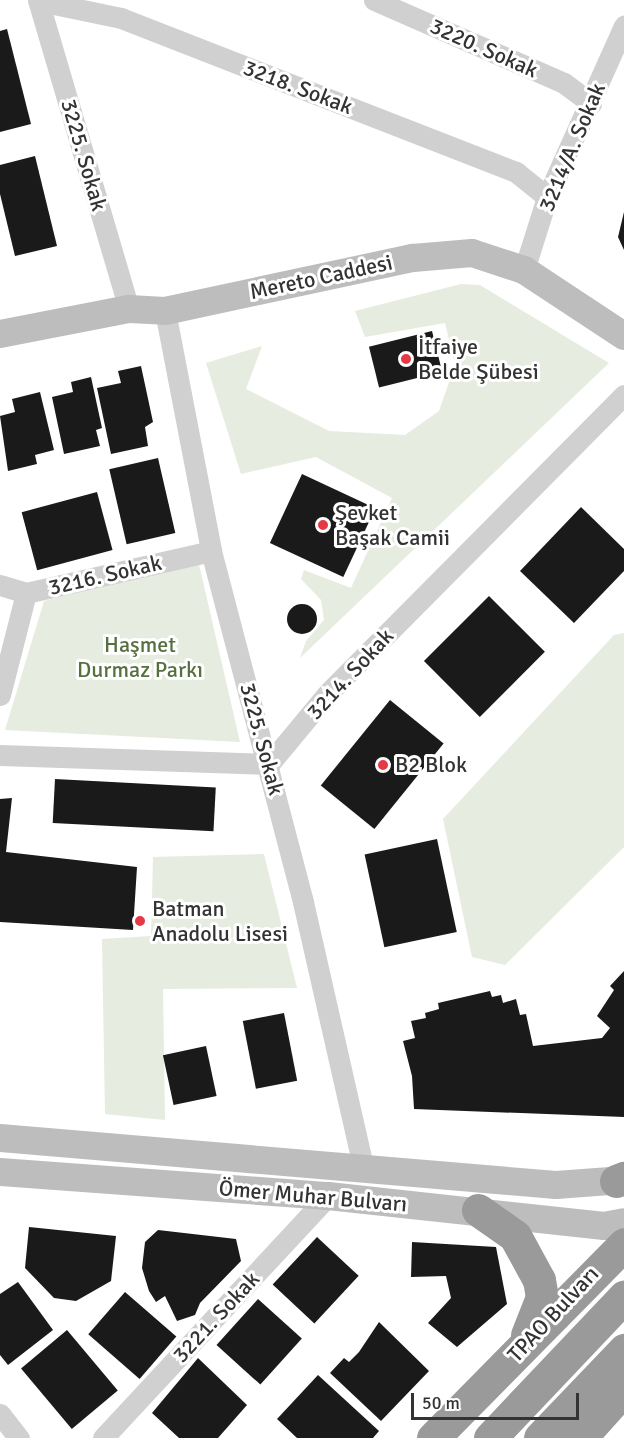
<!DOCTYPE html>
<html>
<head>
<meta charset="utf-8">
<style>
  body { margin:0 }
  #map { position:relative; width:624px; height:1438px; overflow:hidden; background:#fff; font-family:Signika,sans-serif }
  div>[style] { position:absolute }
  .green>* { inset:0; background:#e6ecdf }
  .building>* { inset:0; background:#1a1a1a; transform-origin:0 0 }
  .round { border-radius:50% }
  .street>* { height:21px; margin:-10.5px; padding:0 10.5px; transform-origin:10.5px; border-radius:10.5px; background:#d0d0d0 }
  .secondary>* { height:28px; margin:-14px; padding:0 14px; transform-origin:14px; border-radius:14px; background:#bdbdbd }
  .highway>* { height:33px; margin:-16.5px; padding:0 16.5px; transform-origin:16.5px; border-radius:16.5px; background:#9a9a9a }
  .dots>* { width:16px; height:16px; translate:-50% -50%; box-sizing:border-box; border:3px solid #fff; border-radius:50% }
  span { translate:-50% -50%; white-space:nowrap; text-align:center; line-height:1.15; -webkit-text-stroke:6px #fff; paint-order:stroke }
  .street-label { font-size:22px; color:#333 }
  .poi-label { font-size:22px; color:#333 }
  .left { translate:0 -50%; text-align:left }
  .park-label { font-size:22px; color:#56703f }
  .scale { position:absolute; left:411px; top:1393px; width:168px; height:27px; box-sizing:border-box; border:3px solid #333; border-top:0; padding-left:8px; font-size:18px; line-height:21px; white-space:nowrap; color:#333; -webkit-text-stroke:4px #fff; paint-order:stroke }
</style>
</head>
<body>
<div id="map">
  <div class="green">
    <i style="clip-path:polygon(461px 284px,480px 285px,609px 363px,300px 658px,306px 641px,324px 620px,321px 600px,301px 579px,304px 570px,351px 588px,392px 498px,316px 457px,241px 474px,206px 363px,262px 346px,246px 389px,329px 431px,405px 435px,439px 411px,455px 365px,445px 323px,365px 337px,355px 311px)"></i>
    <i style="clip-path:polygon(198px 560px,240px 742px,5px 730px,44px 601px)"></i>
    <i style="clip-path:polygon(624px 633px,624px 847px,505px 965px,472px 957px,443px 819px,614px 635px)"></i>
    <i style="clip-path:polygon(264px 854px,297px 988px,163px 989px,165px 1120px,105px 1114px,102px 939px,151px 936px,153px 857px)"></i>
  </div>
  <div class="building">
    <i style="clip-path:polygon(7px 29px,31px 124px,0 132px,0 31px)"></i>
    <i style="clip-path:polygon(35px 156px,57px 246px,15px 256px,0 194px,0 165px)"></i>
    <i style="clip-path:polygon(624px 212px,624px 250px,618px 237px)"></i>
    <i style="left:432px;top:331px;width:42px;height:65px;rotate:76deg"></i>
    <i style="clip-path:polygon(141px 366px,153px 422px,145px 427px,148px 446px,111px 454px,97px 388px,121px 383px,118px 371px)"></i>
    <i style="clip-path:polygon(91px 377px,102px 428px,96px 430px,100px 446px,64px 454px,52px 397px,73px 392px,71px 382px)"></i>
    <i style="clip-path:polygon(40px 392px,54px 450px,35px 455px,37px 464px,8px 471px,0 416px,15px 412px,12px 399px)"></i>
    <i style="left:158px;top:458px;width:77px;height:50px;rotate:77deg"></i>
    <i style="left:302px;top:474px;width:81px;height:76px;rotate:25deg"></i>
    <i style="left:97px;top:492px;width:60px;height:78px;rotate:75deg"></i>
    <i style="clip-path:polygon(581px 507px,624px 549px,624px 571px,574px 623px,520px 571px)"></i>
    <i style="left:489px;top:596px;width:79px;height:92px;rotate:45deg"></i>
    <i class="round" style="left:287px;top:604px;width:30px;height:30px"></i>
    <i style="left:390px;top:700px;width:69px;height:110px;rotate:39deg"></i>
    <i style="left:55px;top:779px;width:161px;height:44px;rotate:3deg"></i>
    <i style="clip-path:polygon(12px 798px,6px 852px,137px 867px,133px 930px,0 922px,0 799px)"></i>
    <i style="left:437px;top:839px;width:95px;height:74px;rotate:78deg"></i>
    <i style="clip-path:polygon(624px 971px,624px 1117px,414px 1109px,412px 1076px,403px 1041px,415px 1038px,411px 1021px,426px 1018px,425px 1013px,439px 1009px,438px 1003px,490px 991px,492px 997px,501px 995px,503px 1003px,516px 999px,520px 1015px,526px 1014px,533px 1046px,602px 1038px,610px 1028px,597px 1016px,614px 990px,610px 986px)"></i>
    <i style="left:284px;top:1013px;width:69px;height:42px;rotate:79deg"></i>
    <i style="left:206px;top:1046px;width:51px;height:44px;rotate:78deg"></i>
    <i style="clip-path:polygon(29px 1227px,116px 1236px,111px 1281px,76px 1301px,54px 1298px,25px 1268px)"></i>
    <i style="clip-path:polygon(158px 1230px,236px 1239px,241px 1261px,200px 1303px,195px 1315px,177px 1321px,165px 1296px,156px 1302px,149px 1291px,142px 1268px,145px 1242px)"></i>
    <i style="left:317px;top:1237px;width:57px;height:65px;rotate:43deg"></i>
    <i style="clip-path:polygon(412px 1242px,496px 1247px,507px 1304px,457px 1347px,428px 1323px,451px 1298px,446px 1276px,411px 1277px)"></i>
    <i style="clip-path:polygon(18px 1282px,53px 1330px,8px 1365px,0 1355px,0 1294px)"></i>
    <i style="left:125px;top:1292px;width:68px;height:56px;rotate:41deg"></i>
    <i style="left:258px;top:1299px;width:59px;height:62px;rotate:42deg"></i>
    <i style="clip-path:polygon(379px 1322px,429px 1371px,381px 1421px,330px 1373px,344px 1358px,349px 1362px,359px 1352px)"></i>
    <i style="left:67px;top:1330px;width:79px;height:60px;rotate:50deg"></i>
    <i style="clip-path:polygon(198px 1358px,247px 1405px,218px 1438px,179px 1438px,152px 1413px)"></i>
    <i style="clip-path:polygon(318px 1375px,379px 1431px,373px 1438px,297px 1438px,277px 1419px)"></i>
  </div>
  <div class="street">
    <i style="left:38px;top:0;width:322px;rotate:73.6deg"></i>
    <i style="left:374px;top:0;width:207px;rotate:23.6deg"></i>
    <i style="left:564px;top:83px;width:34px;rotate:37deg"></i>
    <i style="left:39px;top:1px;width:84px;rotate:11.7deg"></i>
    <i style="left:121px;top:18px;width:424px;rotate:21.3deg"></i>
    <i style="left:516px;top:172px;width:40px;rotate:39deg"></i>
    <i style="left:524px;top:270px;width:77px;rotate:-72.5deg"></i>
    <i style="left:547px;top:197px;width:188px;rotate:-65.8deg"></i>
    <i style="left:165px;top:311px;width:244px;rotate:79.1deg"></i>
    <i style="left:211px;top:551px;width:363px;rotate:75.3deg"></i>
    <i style="left:303px;top:902px;width:271px;rotate:77.2deg"></i>
    <i style="left:0;top:585px;width:27px;rotate:17deg"></i>
    <i style="left:26px;top:593px;width:190px;rotate:-12.8deg"></i>
    <i style="left:0;top:695px;width:105px;rotate:-75.7deg"></i>
    <i style="left:0;top:755px;width:269px;rotate:1.9deg"></i>
    <i style="left:269px;top:764px;width:92px;rotate:-50.3deg"></i>
    <i style="left:328px;top:693px;width:420px;rotate:-45.2deg"></i>
    <i style="left:0;top:1414px;width:31px;rotate:52deg"></i>
    <i style="left:103px;top:1438px;width:330px;rotate:-47.1deg"></i>
  </div>
  <div class="secondary">
    <i style="left:0;top:334px;width:131px;rotate:-11deg"></i>
    <i style="left:129px;top:309px;width:36px;rotate:3deg"></i>
    <i style="left:165px;top:311px;width:254px;rotate:-12.1deg"></i>
    <i style="left:413px;top:258px;width:59px;rotate:-4.8deg"></i>
    <i style="left:472px;top:253px;width:55px;rotate:18.1deg"></i>
    <i style="left:524px;top:270px;width:120px;rotate:33.4deg"></i>
    <i style="left:0;top:1138px;width:558px;rotate:4.83deg"></i>
    <i style="left:556px;top:1185px;width:68px;rotate:-4.2deg"></i>
    <i style="left:0;top:1172px;width:329px;rotate:4.2deg"></i>
    <i style="left:328px;top:1196px;width:278px;rotate:6.2deg"></i>
    <i style="left:604px;top:1226px;width:20px;rotate:-11deg"></i>
  </div>
  <div class="highway">
    <i style="left:616px;top:1181px;width:9px;rotate:-21deg"></i>
    <i style="left:478px;top:1210px;width:45px;rotate:35.1deg"></i>
    <i style="left:515px;top:1236px;width:50px;rotate:61.4deg"></i>
    <i style="left:539px;top:1280px;width:17px;rotate:80deg"></i>
    <i style="left:542px;top:1297px;width:41px;rotate:111.5deg"></i>
    <i style="left:433px;top:1438px;width:272px;rotate:-45.4deg"></i>
    <i style="left:490px;top:1438px;width:195px;rotate:-46.5deg"></i>
    <i style="left:540px;top:1438px;width:122px;rotate:-46.3deg"></i>
    <i style="left:580px;top:1438px;width:66px;rotate:-48.1deg"></i>
  </div>
  <div class="dots">
    <i style="left:406px;top:359px;background:#e63946"></i>
    <i style="left:323px;top:525px;background:#e63946"></i>
    <i style="left:383px;top:765px;background:#e63946"></i>
    <i style="left:140px;top:921px;background:#e63946"></i>
  </div>
  <div class="street-label">
    <span style="left:484px;top:48px;rotate:24deg">3220. Sokak</span>
    <span style="left:298px;top:87px;rotate:21deg">3218. Sokak</span>
    <span style="left:572px;top:147px;rotate:-67deg">3214/A. Sokak</span>
    <span style="left:84px;top:155px;rotate:74deg">3225. Sokak</span>
    <span style="left:321px;top:277px;rotate:-12deg">Mereto Caddesi</span>
    <span style="left:105px;top:575px;rotate:-13deg">3216. Sokak</span>
    <span style="left:350px;top:674px;rotate:-47deg">3214. Sokak</span>
    <span style="left:262px;top:739px;rotate:75deg">3225. Sokak</span>
    <span style="left:313px;top:1196px;rotate:5deg">Ömer Muhar Bulvarı</span>
    <span style="left:553px;top:1314px;rotate:-47deg">TPAO Bulvarı</span>
    <span style="left:216px;top:1317px;rotate:-47deg">3221. Sokak</span>
  </div>
  <div class="poi-label">
    <span class="left" style="left:418px;top:359px">İtfaiye<br>Belde Şübesi</span>
    <span class="left" style="left:335px;top:525px">Şevket<br>Başak Camii</span>
    <span class="left" style="left:395px;top:765px">B2 Blok</span>
    <span class="left" style="left:152px;top:921px">Batman<br>Anadolu Lisesi</span>
  </div>
  <div class="park-label">
    <span style="left:140px;top:657px">Haşmet<br>Durmaz Parkı</span>
  </div>
  <div class="scale">50 m</div>
</div>
</body>
</html>
